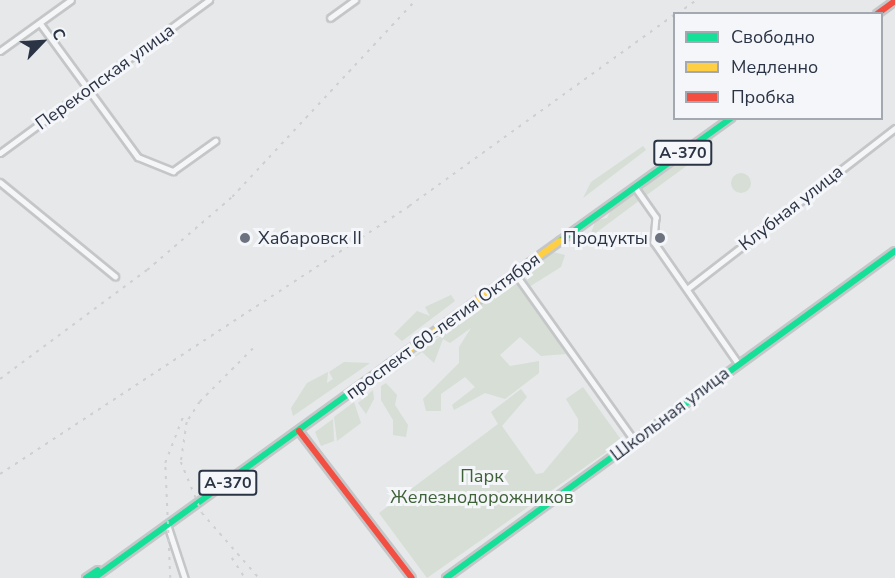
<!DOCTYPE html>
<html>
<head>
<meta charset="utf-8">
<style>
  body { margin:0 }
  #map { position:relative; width:895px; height:578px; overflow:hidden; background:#e6e8ea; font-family:"Nunito Sans",sans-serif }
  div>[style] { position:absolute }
  .green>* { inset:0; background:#d6ded6 }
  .round { border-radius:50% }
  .roads { filter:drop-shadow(2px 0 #c4c6c8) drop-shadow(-2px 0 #c4c6c8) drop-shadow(0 2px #c4c6c8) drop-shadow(0 -2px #c4c6c8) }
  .street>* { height:4.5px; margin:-2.25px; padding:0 2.25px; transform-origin:2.25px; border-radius:2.25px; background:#f5f6f7 }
  .fast>* { height:6px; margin:-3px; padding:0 3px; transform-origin:3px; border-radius:3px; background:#16e098 }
  .slow>* { height:6px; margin:-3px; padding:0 3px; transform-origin:3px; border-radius:3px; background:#ffcf43 }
  .jam>* { height:6px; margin:-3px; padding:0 3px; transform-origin:3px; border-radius:3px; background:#f24e42 }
  .rail>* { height:1.5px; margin-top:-0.75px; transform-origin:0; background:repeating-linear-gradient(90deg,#cecfd2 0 3px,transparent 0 9px) }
  .dots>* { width:16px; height:16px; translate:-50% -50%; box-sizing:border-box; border:3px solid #f4f6f9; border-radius:50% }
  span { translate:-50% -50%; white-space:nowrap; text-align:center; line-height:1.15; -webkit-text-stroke:6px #f4f6f9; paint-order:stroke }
  .shield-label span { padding:2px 4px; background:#f4f6f9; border:2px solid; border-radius:4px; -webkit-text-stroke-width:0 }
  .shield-label { font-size:16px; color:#2b3445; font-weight:700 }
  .street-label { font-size:18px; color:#2b3445 }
  .poi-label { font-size:18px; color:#2b3445 }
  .left { translate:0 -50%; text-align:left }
  .right { translate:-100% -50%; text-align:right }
  .park-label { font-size:18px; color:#3f6138 }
  .legend { position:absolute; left:673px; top:12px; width:210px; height:108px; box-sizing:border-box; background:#f4f6f9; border:2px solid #a4a8b1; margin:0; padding:8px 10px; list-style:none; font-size:18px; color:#2b3445 }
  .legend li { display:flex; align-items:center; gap:12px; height:30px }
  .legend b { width:30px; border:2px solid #a4a8b1 }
  .north { position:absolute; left:12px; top:12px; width:60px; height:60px; -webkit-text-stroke:4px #f4f6f9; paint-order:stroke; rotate:65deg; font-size:16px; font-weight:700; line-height:24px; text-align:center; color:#2b3445 }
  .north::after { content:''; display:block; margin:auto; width:21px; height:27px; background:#2b3445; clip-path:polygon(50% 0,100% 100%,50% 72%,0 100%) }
</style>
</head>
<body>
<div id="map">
  <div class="green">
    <i style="clip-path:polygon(713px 138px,711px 148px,644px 197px,641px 190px,651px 182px)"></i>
    <i style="clip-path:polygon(643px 146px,646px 150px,583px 198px,591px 182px)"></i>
    <i class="round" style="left:731px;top:173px;width:20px;height:20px"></i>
    <i style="clip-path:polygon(636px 194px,640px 200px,589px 238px,596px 220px,607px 218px,613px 206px)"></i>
    <i style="clip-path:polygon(553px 252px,565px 255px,561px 267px,529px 287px,524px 273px)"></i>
    <i style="clip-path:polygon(511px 282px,521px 285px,566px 354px,541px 356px,520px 337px,500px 355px,510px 366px,539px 361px,539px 373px,505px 399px,485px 393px,454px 410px,452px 405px,475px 387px,465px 377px,441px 394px,441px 411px,426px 411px,423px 399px,459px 363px,459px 347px,471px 328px,450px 343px,443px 339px,434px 363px,422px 352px,381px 382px)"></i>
    <i style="clip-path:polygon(451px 295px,455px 301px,402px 341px,394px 334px,417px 311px,430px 316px,425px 307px)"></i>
    <i style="clip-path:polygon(344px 362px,370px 363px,293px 416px,291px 408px,307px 383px,328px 372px,327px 383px,333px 379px,329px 372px)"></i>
    <i style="clip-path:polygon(386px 383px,397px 395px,395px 405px,408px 425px,406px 437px,393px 435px,393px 420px,381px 400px,381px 386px)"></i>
    <i style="clip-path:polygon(583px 387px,622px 441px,427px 578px,379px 513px,498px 424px,491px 412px,521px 389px,527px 397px,502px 426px,536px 474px,543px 473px,578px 431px,578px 419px,566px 399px)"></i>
    <i style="clip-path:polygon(373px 390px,374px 399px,366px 414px,358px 403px)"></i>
    <i style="clip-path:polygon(354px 402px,361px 423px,337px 441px,334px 417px)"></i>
    <i style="clip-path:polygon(333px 419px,334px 441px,321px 446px,315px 432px)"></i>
  </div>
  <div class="roads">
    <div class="street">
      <i style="left:330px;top:18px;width:31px;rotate:-36deg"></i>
      <i style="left:40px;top:23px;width:166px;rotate:53.8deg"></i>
      <i style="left:138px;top:157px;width:38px;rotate:22deg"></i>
      <i style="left:173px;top:171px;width:52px;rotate:-35.5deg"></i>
      <i style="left:0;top:51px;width:87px;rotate:-35.7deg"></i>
      <i style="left:0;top:153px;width:259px;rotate:-36.2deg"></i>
      <i style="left:0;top:182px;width:149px;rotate:39.3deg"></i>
      <i style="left:635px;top:187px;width:37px;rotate:55deg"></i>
      <i style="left:656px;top:217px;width:25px;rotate:95deg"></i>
      <i style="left:654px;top:242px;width:147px;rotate:55.2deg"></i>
      <i style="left:515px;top:273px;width:205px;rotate:54.5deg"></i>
      <i style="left:687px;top:289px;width:263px;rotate:-37.7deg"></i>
      <i style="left:168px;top:526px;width:55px;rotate:71.9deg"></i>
    </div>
    <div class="fast">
      <i style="left:560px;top:241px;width:211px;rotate:-35.7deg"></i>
      <i style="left:86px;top:578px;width:14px;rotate:-34deg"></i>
      <i style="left:94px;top:578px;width:363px;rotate:-35.9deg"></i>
      <i style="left:446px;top:578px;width:555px;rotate:-36.07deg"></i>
    </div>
    <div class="slow">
      <i style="left:388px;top:365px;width:212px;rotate:-35.8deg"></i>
    </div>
    <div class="jam">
      <i style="left:877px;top:14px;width:22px;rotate:-36deg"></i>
      <i style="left:299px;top:431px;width:185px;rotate:52.5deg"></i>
    </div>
  </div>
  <div class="rail">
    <i style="left:677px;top:14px;width:24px;rotate:-36deg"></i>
    <i style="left:253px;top:349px;width:75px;rotate:135deg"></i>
    <i style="left:200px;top:402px;width:24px;rotate:123deg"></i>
    <i style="left:187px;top:422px;width:40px;rotate:98.5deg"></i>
    <i style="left:181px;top:462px;width:55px;rotate:67.6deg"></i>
    <i style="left:202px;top:513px;width:86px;rotate:48.8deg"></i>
    <i style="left:0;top:379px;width:183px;rotate:-36.6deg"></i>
    <i style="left:147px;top:270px;width:112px;rotate:-40.7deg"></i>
    <i style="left:232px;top:197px;width:270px;rotate:-47deg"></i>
    <i style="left:0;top:474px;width:489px;rotate:-33.2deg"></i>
    <i style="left:409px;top:206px;width:327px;rotate:-35.8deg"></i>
    <i style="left:232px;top:558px;width:24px;rotate:57deg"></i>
    <i style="left:170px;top:578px;width:115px;rotate:-92.5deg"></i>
    <i style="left:165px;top:463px;width:53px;rotate:-68.8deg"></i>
  </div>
  <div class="dots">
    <i style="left:245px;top:238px;background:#6c737f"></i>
    <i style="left:660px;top:238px;background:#6c737f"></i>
  </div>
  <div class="shield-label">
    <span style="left:683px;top:153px">А-370</span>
    <span style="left:228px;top:483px">А-370</span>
  </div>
  <div class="street-label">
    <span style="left:105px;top:77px;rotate:-36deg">Перекопская улица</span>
    <span style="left:791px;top:208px;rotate:-38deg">Клубная улица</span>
    <span style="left:443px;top:326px;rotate:-36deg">проспект 60-летия Октября</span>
    <span style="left:670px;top:414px;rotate:-37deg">Школьная улица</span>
  </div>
  <div class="poi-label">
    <span class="left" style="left:258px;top:238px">Хабаровск II</span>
    <span class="right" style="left:648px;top:238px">Продукты</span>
  </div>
  <div class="park-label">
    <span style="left:482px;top:487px">Парк<br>Железнодорожников</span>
  </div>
  <ul class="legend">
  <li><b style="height:8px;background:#16e098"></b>Свободно</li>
  <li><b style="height:8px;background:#ffcf43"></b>Медленно</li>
  <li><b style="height:8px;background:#f24e42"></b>Пробка</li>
  </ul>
  <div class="north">С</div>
</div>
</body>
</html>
